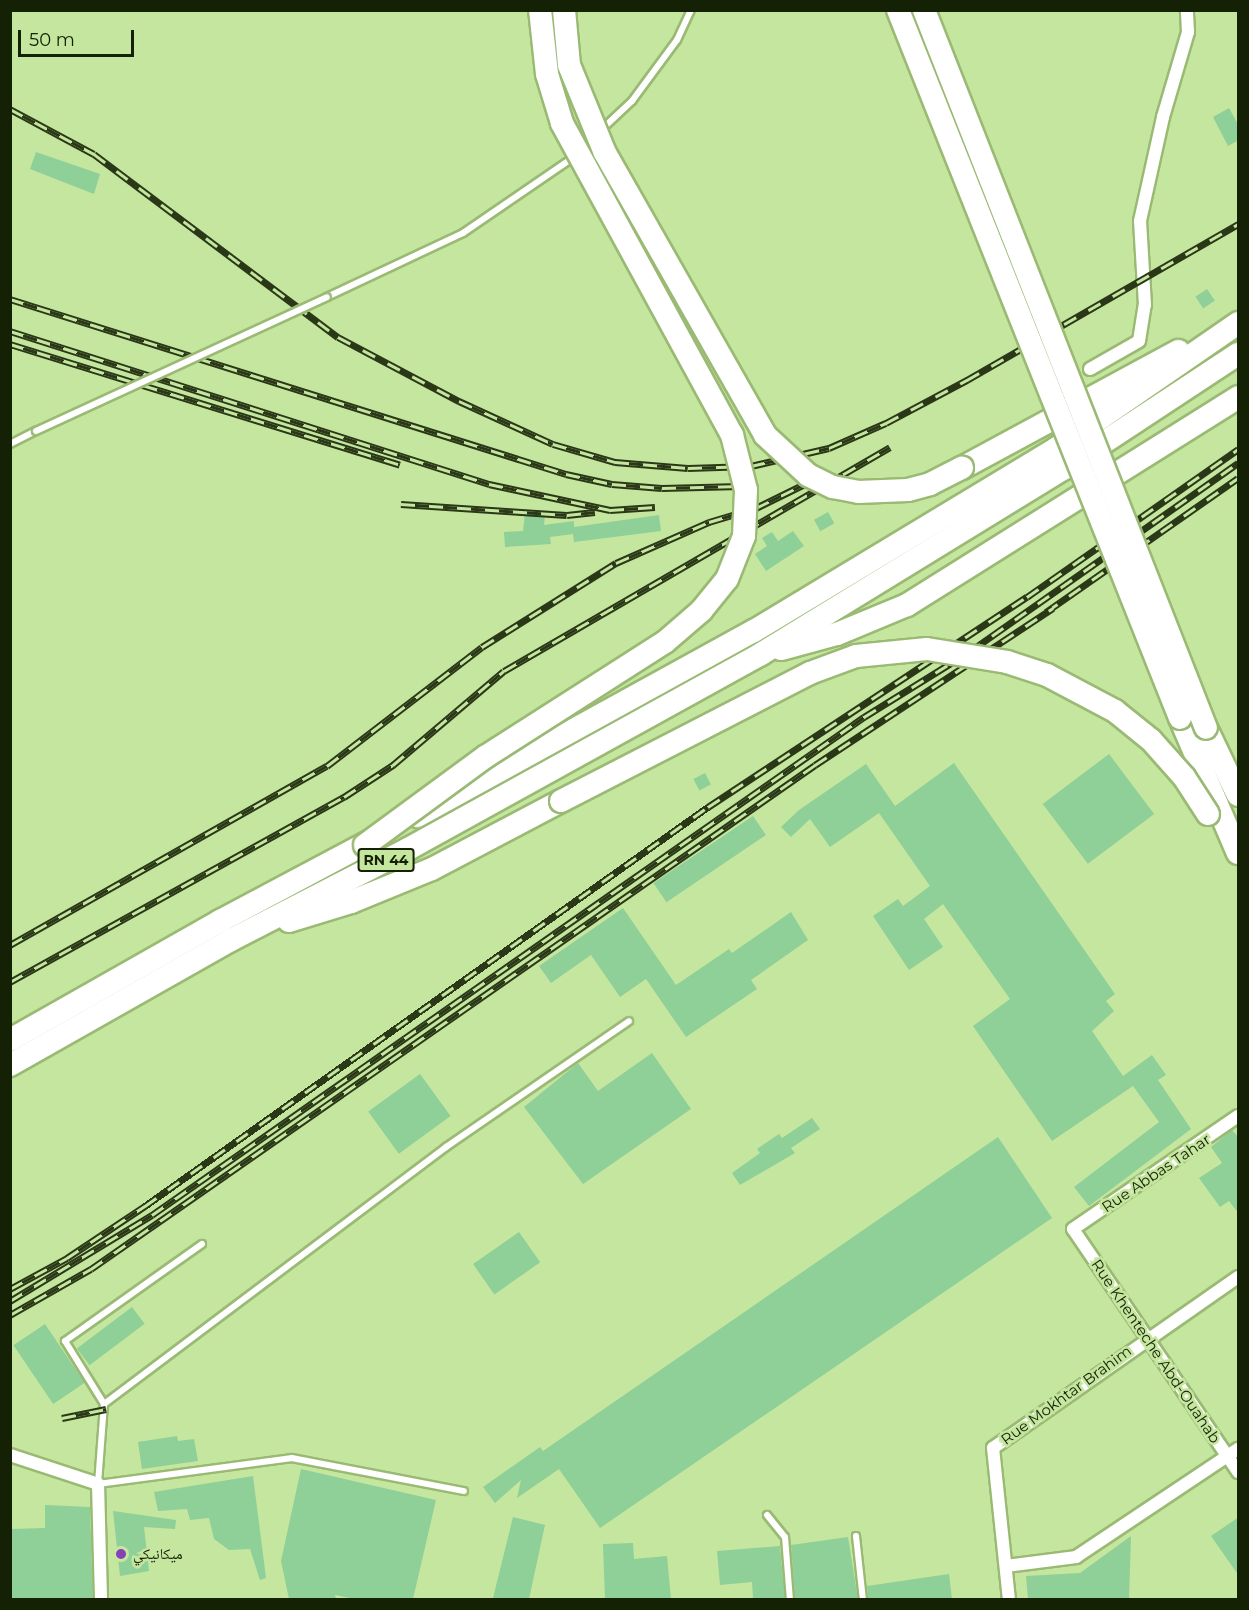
<!DOCTYPE html>
<html>
<head>
<meta charset="utf-8">
<style>
  body { margin:0 }
  #map { position:relative; width:1249px; height:1610px; overflow:hidden; background:#c5e69f; font-family:Montserrat,"Noto Naskh Arabic",sans-serif }
  div>[style] { position:absolute }
  .building>* { inset:0; background:#8fcf98; transform-origin:0 0 }
  .roads { filter:drop-shadow(2px 0 #9aba74) drop-shadow(-2px 0 #9aba74) drop-shadow(0 2px #9aba74) drop-shadow(0 -2px #9aba74) }
  .lane>* { height:6px; margin:-3px; padding:0 3px; transform-origin:3px; border-radius:3px; background:#fff }
  .street>* { height:12px; margin:-6px; padding:0 6px; transform-origin:6px; border-radius:6px; background:#fff }
  .highway>* { height:22px; margin:-11px; padding:0 11px; transform-origin:11px; border-radius:11px; background:#fff }
  .rail>* { height:7px; margin-top:-3.5px; transform-origin:0; background:repeating-linear-gradient(90deg,#c5e69f 0 14px,#2a3817 0 28px); box-sizing:border-box; border-block:2px solid #2a3817 }
  .bridges { filter:drop-shadow(2px 0 #9aba74) drop-shadow(-2px 0 #9aba74) drop-shadow(0 2px #9aba74) drop-shadow(0 -2px #9aba74) }
  .lane-bridge>* { height:6px; margin:-3px; padding:0 3px; transform-origin:3px; border-radius:3px; background:#fff }
  .highway-bridge>* { height:22px; margin:-11px; padding:0 11px; transform-origin:11px; border-radius:11px; background:#fff }
  .dots>* { width:16px; height:16px; translate:-50% -50%; box-sizing:border-box; border:3px solid #c5e69f; border-radius:50% }
  span { translate:-50% -50%; white-space:nowrap; text-align:center; line-height:1.15; -webkit-text-stroke:5px #c5e69f; paint-order:stroke }
  .shield-label span { padding:2px 4px; background:#c5e69f; border:2px solid; border-radius:4px; -webkit-text-stroke-width:0 }
  .shield-label { font-size:14px; color:#152105; font-weight:700 }
  .street-label { font-size:15px; color:#152105 }
  .poi-label { font-size:15px; color:#152105 }
  .left { translate:0 -50%; text-align:left }
  .frame { position:absolute; inset:0; border:12px solid #152105; pointer-events:none }
  .scale { position:absolute; left:18px; top:30px; width:116px; height:27px; box-sizing:border-box; border:3px solid #152105; border-top:0; padding-left:8px; font-size:18px; line-height:21px; white-space:nowrap; color:#152105; -webkit-text-stroke:4px #c5e69f; paint-order:stroke }
</style>
</head>
<body>
<div id="map">
  <div class="building">
    <i style="clip-path:polygon(1229px 108px,1239px 126px,1239px 140px,1228px 146px,1213px 117px)"></i>
    <i style="clip-path:polygon(36px 152px,100px 174px,94px 194px,30px 169px)"></i>
    <i style="left:1207px;top:289px;width:14px;height:14px;rotate:56deg"></i>
    <i style="left:828px;top:512px;width:13px;height:16px;rotate:61deg"></i>
    <i style="clip-path:polygon(525px 513px,545px 515px,544px 525px,574px 521px,574px 527px,659px 515px,661px 531px,574px 542px,573px 534px,550px 537px,551px 544px,505px 547px,504px 532px,523px 531px)"></i>
    <i style="clip-path:polygon(793px 531px,804px 546px,766px 571px,755px 554px,767px 546px,762px 538px,772px 532px,778px 541px)"></i>
    <i style="left:1109px;top:754px;width:75px;height:83px;rotate:53deg"></i>
    <i style="clip-path:polygon(954px 763px,1115px 994px,1106px 1001px,1114px 1011px,1092px 1031px,1123px 1076px,1152px 1055px,1166px 1075px,1158px 1080px,1191px 1129px,1089px 1206px,1074px 1187px,1159px 1122px,1133px 1086px,1052px 1141px,973px 1026px,1010px 999px,943px 904px,924px 919px,943px 947px,909px 970px,873px 916px,898px 899px,903px 906px,930px 886px,879px 813px,830px 847px,810px 819px,791px 837px,781px 827px,799px 810px,866px 764px,895px 806px)"></i>
    <i style="left:705px;top:773px;width:13px;height:13px;rotate:63deg"></i>
    <i style="left:753px;top:816px;width:23px;height:120px;rotate:56deg"></i>
    <i style="clip-path:polygon(623px 908px,676px 985px,729px 949px,732px 953px,791px 912px,808px 940px,751px 980px,757px 989px,686px 1037px,646px 979px,620px 997px,591px 955px,551px 983px,539px 966px)"></i>
    <i style="clip-path:polygon(652px 1053px,691px 1109px,583px 1184px,524px 1107px,578px 1063px,598px 1091px)"></i>
    <i style="left:420px;top:1074px;width:52px;height:64px;rotate:54deg"></i>
    <i style="clip-path:polygon(812px 1118px,820px 1129px,791px 1148px,795px 1153px,740px 1185px,732px 1173px,760px 1153px,757px 1149px,779px 1134px,782px 1138px)"></i>
    <i style="clip-path:polygon(1232px 1130px,1239px 1138px,1239px 1214px,1229px 1201px,1220px 1207px,1199px 1178px,1222px 1163px,1211px 1147px)"></i>
    <i style="clip-path:polygon(998px 1137px,1052px 1218px,600px 1528px,559px 1469px,517px 1498px,521px 1480px,495px 1503px,483px 1487px,540px 1447px,543px 1451px)"></i>
    <i style="left:519px;top:1232px;width:37px;height:56px;rotate:55deg"></i>
    <i style="left:132px;top:1307px;width:21px;height:69px;rotate:53deg"></i>
    <i style="left:45px;top:1324px;width:71px;height:38px;rotate:56deg"></i>
    <i style="clip-path:polygon(177px 1436px,178px 1441px,194px 1439px,198px 1461px,142px 1469px,138px 1442px)"></i>
    <i style="clip-path:polygon(301px 1469px,436px 1500px,413px 1599px,354px 1599px,335px 1595px,336px 1599px,289px 1599px,281px 1561px)"></i>
    <i style="clip-path:polygon(253px 1476px,266px 1578px,260px 1580px,250px 1549px,229px 1550px,214px 1539px,209px 1518px,190px 1520px,187px 1509px,158px 1511px,154px 1492px)"></i>
    <i style="clip-path:polygon(45px 1505px,90px 1507px,93px 1599px,10px 1599px,10px 1529px,45px 1528px)"></i>
    <i style="clip-path:polygon(113px 1511px,176px 1520px,175px 1529px,144px 1527px,149px 1571px,120px 1576px)"></i>
    <i style="clip-path:polygon(513px 1517px,545px 1525px,529px 1599px,493px 1598px)"></i>
    <i style="clip-path:polygon(1239px 1517px,1239px 1576px,1211px 1536px)"></i>
    <i style="clip-path:polygon(1131px 1536px,1129px 1599px,1028px 1599px,1026px 1576px,1080px 1573px)"></i>
    <i style="clip-path:polygon(848px 1537px,858px 1599px,795px 1599px,791px 1545px)"></i>
    <i style="clip-path:polygon(633px 1543px,634px 1559px,667px 1556px,671px 1599px,605px 1599px,603px 1544px)"></i>
    <i style="clip-path:polygon(780px 1546px,785px 1599px,753px 1599px,752px 1582px,720px 1585px,717px 1551px)"></i>
    <i style="clip-path:polygon(949px 1574px,952px 1599px,868px 1599px,867px 1586px)"></i>
  </div>
  <div class="roads">
    <div class="lane">
      <i style="left:600px;top:131px;width:44px;rotate:-43.2deg"></i>
      <i style="left:632px;top:101px;width:76px;rotate:-53.6deg"></i>
      <i style="left:677px;top:40px;width:33px;rotate:-65deg"></i>
      <i style="left:327px;top:297px;width:150px;rotate:-25.2deg"></i>
      <i style="left:463px;top:233px;width:131px;rotate:-34.4deg"></i>
      <i style="left:571px;top:159px;width:30px;rotate:-44deg"></i>
      <i style="left:10px;top:444px;width:29px;rotate:-27deg"></i>
      <i style="left:202px;top:1244px;width:168px;rotate:144.7deg"></i>
      <i style="left:65px;top:1341px;width:74px;rotate:58.2deg"></i>
      <i style="left:104px;top:1404px;width:80px;rotate:94.3deg"></i>
      <i style="left:98px;top:1484px;width:196px;rotate:-7.6deg"></i>
      <i style="left:292px;top:1458px;width:175px;rotate:10.9deg"></i>
      <i style="left:104px;top:1404px;width:428px;rotate:-36.9deg"></i>
      <i style="left:446px;top:1147px;width:222px;rotate:-34.5deg"></i>
      <i style="left:767px;top:1515px;width:28px;rotate:51deg"></i>
      <i style="left:785px;top:1537px;width:63px;rotate:85.5deg"></i>
      <i style="left:856px;top:1536px;width:64px;rotate:83.8deg"></i>
    </div>
    <div class="street">
      <i style="left:1090px;top:369px;width:56px;rotate:-29.7deg"></i>
      <i style="left:1139px;top:341px;width:36px;rotate:-81deg"></i>
      <i style="left:1145px;top:305px;width:84px;rotate:-93.4deg"></i>
      <i style="left:1140px;top:221px;width:107px;rotate:-77.5deg"></i>
      <i style="left:1163px;top:117px;width:89px;rotate:-73.6deg"></i>
      <i style="left:1188px;top:32px;width:22px;rotate:-93deg"></i>
      <i style="left:1238px;top:1116px;width:200px;rotate:145.6deg"></i>
      <i style="left:1073px;top:1229px;width:294px;rotate:55.8deg"></i>
      <i style="left:10px;top:1455px;width:93px;rotate:18.2deg"></i>
      <i style="left:98px;top:1484px;width:116px;rotate:88.5deg"></i>
      <i style="left:1006px;top:1566px;width:71px;rotate:-7.3deg"></i>
      <i style="left:1076px;top:1557px;width:195px;rotate:-33.7deg"></i>
      <i style="left:1009px;top:1600px;width:153px;rotate:-96deg"></i>
      <i style="left:993px;top:1448px;width:299px;rotate:-34.9deg"></i>
    </div>
    <div class="highway">
      <i style="left:962px;top:468px;width:246px;rotate:-28.4deg"></i>
      <i style="left:781px;top:649px;width:58px;rotate:-15deg"></i>
      <i style="left:837px;top:634px;width:76px;rotate:-22.5deg"></i>
      <i style="left:907px;top:605px;width:391px;rotate:-32.1deg"></i>
      <i style="left:1180px;top:718px;width:147px;rotate:66.8deg"></i>
      <i style="left:1206px;top:728px;width:74px;rotate:64.5deg"></i>
      <i style="left:417px;top:816px;width:384px;rotate:-28.8deg"></i>
      <i style="left:754px;top:631px;width:354px;rotate:-31.1deg"></i>
      <i style="left:1057px;top:448px;width:220px;rotate:-34.6deg"></i>
      <i style="left:289px;top:921px;width:65px;rotate:-17deg"></i>
      <i style="left:351px;top:902px;width:87px;rotate:-22.2deg"></i>
      <i style="left:432px;top:869px;width:146px;rotate:-27.8deg"></i>
      <i style="left:10px;top:1040px;width:241px;rotate:-29.5deg"></i>
      <i style="left:220px;top:921px;width:181px;rotate:-28deg"></i>
      <i style="left:10px;top:1065px;width:254px;rotate:-29.5deg"></i>
      <i style="left:231px;top:940px;width:199px;rotate:-27.2deg"></i>
      <i style="left:408px;top:849px;width:403px;rotate:-28.9deg"></i>
      <i style="left:761px;top:654px;width:356px;rotate:-31.5deg"></i>
      <i style="left:1065px;top:468px;width:207px;rotate:-33.4deg"></i>
    </div>
  </div>
  <div class="rail">
    <i style="left:10px;top:109px;width:95px;rotate:28.2deg"></i>
    <i style="left:94px;top:154px;width:305px;rotate:36.9deg"></i>
    <i style="left:338px;top:337px;width:137px;rotate:27.9deg"></i>
    <i style="left:459px;top:401px;width:103px;rotate:24.6deg"></i>
    <i style="left:553px;top:444px;width:65px;rotate:16.2deg"></i>
    <i style="left:615px;top:462px;width:73px;rotate:4.7deg"></i>
    <i style="left:688px;top:468px;width:63px;rotate:-1.8deg"></i>
    <i style="left:751px;top:466px;width:80px;rotate:-13deg"></i>
    <i style="left:829px;top:448px;width:62px;rotate:-23.7deg"></i>
    <i style="left:886px;top:423px;width:92px;rotate:-28deg"></i>
    <i style="left:967px;top:380px;width:313px;rotate:-29.9deg"></i>
    <i style="left:10px;top:299px;width:583px;rotate:17.47deg"></i>
    <i style="left:566px;top:474px;width:47px;rotate:12.3deg"></i>
    <i style="left:612px;top:484px;width:50px;rotate:4.6deg"></i>
    <i style="left:662px;top:488px;width:79px;rotate:-1.5deg"></i>
    <i style="left:10px;top:331px;width:503px;rotate:17.71deg"></i>
    <i style="left:489px;top:484px;width:124px;rotate:12.1deg"></i>
    <i style="left:610px;top:510px;width:45px;rotate:-3.8deg"></i>
    <i style="left:10px;top:344px;width:408px;rotate:17.2deg"></i>
    <i style="left:401px;top:504px;width:166px;rotate:3.8deg"></i>
    <i style="left:567px;top:515px;width:28px;rotate:-6deg"></i>
    <i style="left:1046px;top:612px;width:234px;rotate:-34.9deg"></i>
    <i style="left:10px;top:945px;width:364px;rotate:-29.5deg"></i>
    <i style="left:327px;top:766px;width:195px;rotate:-37.5deg"></i>
    <i style="left:482px;top:647px;width:158px;rotate:-32.1deg"></i>
    <i style="left:616px;top:563px;width:102px;rotate:-23.8deg"></i>
    <i style="left:709px;top:522px;width:49px;rotate:-16.6deg"></i>
    <i style="left:756px;top:508px;width:77px;rotate:-26.2deg"></i>
    <i style="left:10px;top:982px;width:382px;rotate:-29deg"></i>
    <i style="left:344px;top:797px;width:59px;rotate:-33.1deg"></i>
    <i style="left:393px;top:765px;width:145px;rotate:-40.3deg"></i>
    <i style="left:504px;top:671px;width:446px;rotate:-30.1deg"></i>
    <i style="left:10px;top:1289px;width:65px;rotate:-28.5deg"></i>
    <i style="left:67px;top:1258px;width:94px;rotate:-33.7deg"></i>
    <i style="left:145px;top:1206px;width:690px;rotate:-35.33deg"></i>
    <i style="left:708px;top:807px;width:382px;rotate:-33.4deg"></i>
    <i style="left:1027px;top:597px;width:258px;rotate:-35deg"></i>
    <i style="left:10px;top:1301px;width:166px;rotate:-31.2deg"></i>
    <i style="left:152px;top:1215px;width:869px;rotate:-34.97deg"></i>
    <i style="left:864px;top:717px;width:123px;rotate:-31.8deg"></i>
    <i style="left:969px;top:652px;width:329px;rotate:-35.1deg"></i>
    <i style="left:10px;top:1315px;width:93px;rotate:-29.6deg"></i>
    <i style="left:91px;top:1269px;width:882px;rotate:-34.84deg"></i>
    <i style="left:815px;top:765px;width:285px;rotate:-33.4deg"></i>
    <i style="left:62px;top:1418px;width:45px;rotate:-11.6deg"></i>
  </div>
  <div class="bridges">
    <div class="lane-bridge">
      <i style="left:36px;top:431px;width:320px;rotate:-24.7deg"></i>
    </div>
    <div class="highway-bridge">
      <i style="left:564px;top:10px;width:55px;rotate:84.8deg"></i>
      <i style="left:569px;top:65px;width:95px;rotate:67.8deg"></i>
      <i style="left:605px;top:153px;width:324px;rotate:60.4deg"></i>
      <i style="left:765px;top:435px;width:59px;rotate:42.9deg"></i>
      <i style="left:808px;top:475px;width:28px;rotate:26deg"></i>
      <i style="left:833px;top:487px;width:25px;rotate:11deg"></i>
      <i style="left:858px;top:492px;width:50px;rotate:-2.3deg"></i>
      <i style="left:908px;top:490px;width:23px;rotate:-15deg"></i>
      <i style="left:930px;top:484px;width:36px;rotate:-27deg"></i>
      <i style="left:898px;top:10px;width:762px;rotate:68.28deg"></i>
      <i style="left:924px;top:10px;width:771px;rotate:68.56deg"></i>
      <i style="left:561px;top:801px;width:280px;rotate:-27.2deg"></i>
      <i style="left:810px;top:673px;width:49px;rotate:-20.3deg"></i>
      <i style="left:856px;top:656px;width:71px;rotate:-5.6deg"></i>
      <i style="left:927px;top:649px;width:81px;rotate:9.2deg"></i>
      <i style="left:1007px;top:662px;width:42px;rotate:18deg"></i>
      <i style="left:1047px;top:675px;width:77px;rotate:27.9deg"></i>
      <i style="left:1115px;top:711px;width:46px;rotate:38.9deg"></i>
      <i style="left:1151px;top:740px;width:50px;rotate:48.3deg"></i>
      <i style="left:1184px;top:777px;width:44px;rotate:57deg"></i>
      <i style="left:365px;top:845px;width:149px;rotate:-36.3deg"></i>
      <i style="left:485px;top:757px;width:214px;rotate:-32.6deg"></i>
      <i style="left:665px;top:642px;width:48px;rotate:-40.7deg"></i>
      <i style="left:701px;top:611px;width:41px;rotate:-50.9deg"></i>
      <i style="left:727px;top:579px;width:46px;rotate:-68.4deg"></i>
      <i style="left:744px;top:536px;width:46px;rotate:-87.5deg"></i>
      <i style="left:746px;top:490px;width:57px;rotate:-104.3deg"></i>
      <i style="left:732px;top:435px;width:355px;rotate:-118.6deg"></i>
      <i style="left:562px;top:123px;width:51px;rotate:-107deg"></i>
      <i style="left:547px;top:74px;width:64px;rotate:-96.2deg"></i>
    </div>
  </div>
  <div class="dots">
    <i style="left:121px;top:1554px;background:#8642b5"></i>
  </div>
  <div class="shield-label">
    <span style="left:386px;top:860px">RN 44</span>
  </div>
  <div class="street-label">
    <span style="left:1156px;top:1173px;rotate:-34deg">Rue Abbas Tahar</span>
    <span style="left:1156px;top:1351px;rotate:56deg">Rue Khenteche Abd-Ouahab</span>
    <span style="left:1066px;top:1395px;rotate:-36deg">Rue Mokhtar Brahim</span>
  </div>
  <div class="poi-label">
    <span class="left" style="left:133px;top:1554px">ميكانيكي</span>
  </div>
  <div class="frame"></div>
  <div class="scale">50 m</div>
</div>
</body>
</html>
